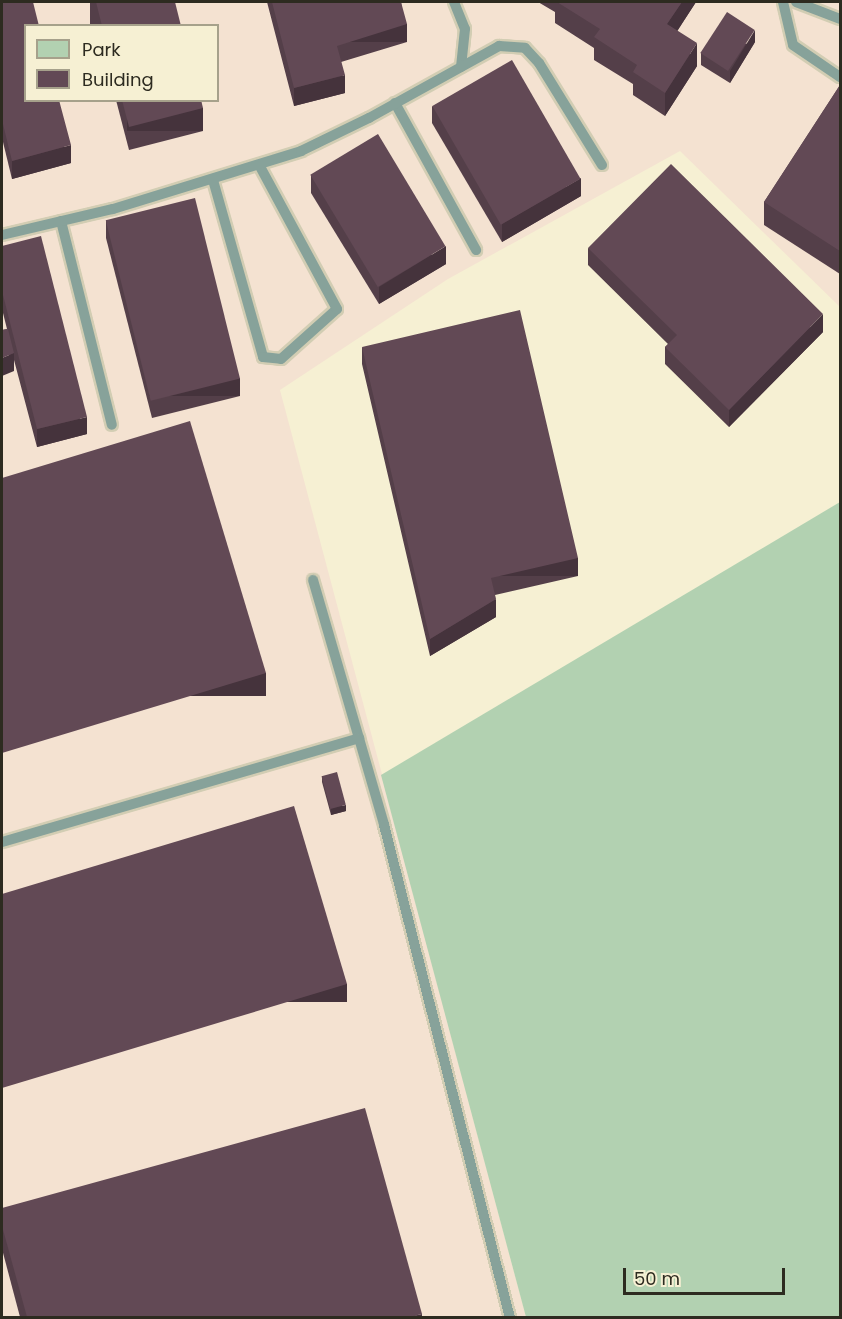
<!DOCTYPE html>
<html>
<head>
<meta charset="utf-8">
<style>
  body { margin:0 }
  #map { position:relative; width:842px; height:1319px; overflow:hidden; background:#f6f0d3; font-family:Poppins,sans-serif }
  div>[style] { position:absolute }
  .industrial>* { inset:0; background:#f4e2d1 }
  .green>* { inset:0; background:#b2d1b1 }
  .roads { filter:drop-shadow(2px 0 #d2cdb3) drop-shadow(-2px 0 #d2cdb3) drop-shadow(0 2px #d2cdb3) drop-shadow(0 -2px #d2cdb3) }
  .lane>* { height:10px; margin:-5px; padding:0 5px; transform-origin:5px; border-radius:5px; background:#87a29a }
  .wall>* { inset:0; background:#543f49; transform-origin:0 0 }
  .shaded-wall>* { inset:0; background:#45333c; transform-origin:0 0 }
  .building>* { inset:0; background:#624955; transform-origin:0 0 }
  span { translate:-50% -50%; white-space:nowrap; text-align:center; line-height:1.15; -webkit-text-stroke:6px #f6f0d3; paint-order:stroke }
  .frame { position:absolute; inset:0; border:3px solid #2d2b20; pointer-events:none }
  .legend { position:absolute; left:24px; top:24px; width:195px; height:78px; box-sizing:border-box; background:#f6f0d3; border:2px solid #a6a18b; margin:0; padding:8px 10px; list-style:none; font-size:18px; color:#2d2b20 }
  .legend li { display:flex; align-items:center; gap:12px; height:30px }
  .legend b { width:30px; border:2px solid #a6a18b }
  .scale { position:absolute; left:623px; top:1268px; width:162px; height:27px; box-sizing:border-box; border:3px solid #2d2b20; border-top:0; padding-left:8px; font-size:18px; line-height:21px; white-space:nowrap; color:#2d2b20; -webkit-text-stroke:4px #f6f0d3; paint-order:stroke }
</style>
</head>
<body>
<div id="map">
  <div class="industrial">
    <i style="clip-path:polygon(evenodd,2px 2px,840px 2px,840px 307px,680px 151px,448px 279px,280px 390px,526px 1317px,2px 1318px,2px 2px,26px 26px,218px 26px,218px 100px,26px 100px,26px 26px)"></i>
  </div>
  <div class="green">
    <i style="clip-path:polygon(840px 502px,840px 1317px,526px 1317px,381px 775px)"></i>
  </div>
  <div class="roads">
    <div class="lane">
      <i style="left:454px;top:2px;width:29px;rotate:68deg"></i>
      <i style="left:465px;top:29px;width:38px;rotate:96deg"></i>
      <i style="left:783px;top:2px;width:44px;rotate:76.9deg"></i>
      <i style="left:793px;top:45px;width:57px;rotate:34.2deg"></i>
      <i style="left:796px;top:2px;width:47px;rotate:21.1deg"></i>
      <i style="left:395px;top:103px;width:168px;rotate:61.1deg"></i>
      <i style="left:213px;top:180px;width:184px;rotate:74.2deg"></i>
      <i style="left:263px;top:357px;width:18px;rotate:6deg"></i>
      <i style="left:281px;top:359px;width:75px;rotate:-41.8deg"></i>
      <i style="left:337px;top:309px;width:164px;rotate:-118.4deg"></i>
      <i style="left:61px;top:221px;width:210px;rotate:76deg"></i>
      <i style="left:2px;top:235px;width:114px;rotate:-13.2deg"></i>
      <i style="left:113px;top:209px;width:197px;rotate:-17.1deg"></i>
      <i style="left:301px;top:151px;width:76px;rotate:-25.9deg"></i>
      <i style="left:369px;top:118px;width:149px;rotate:-29deg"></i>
      <i style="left:499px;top:46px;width:26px;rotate:4deg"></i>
      <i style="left:525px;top:48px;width:21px;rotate:47deg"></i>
      <i style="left:539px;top:63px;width:120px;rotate:58.3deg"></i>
      <i style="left:313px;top:580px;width:255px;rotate:73.8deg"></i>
      <i style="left:384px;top:825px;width:509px;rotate:75.66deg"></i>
      <i style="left:2px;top:842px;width:372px;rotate:-16.2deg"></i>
    </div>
  </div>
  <div class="wall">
    <i style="clip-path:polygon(2px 2px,71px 163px,12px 179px,2px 138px)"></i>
    <i style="left:90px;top:2px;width:85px;height:25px"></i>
    <i style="clip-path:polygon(267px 2px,401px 2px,407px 42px,341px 62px,345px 93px,294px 106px)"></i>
    <i style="clip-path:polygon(538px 2px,696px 2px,677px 31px,697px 66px,665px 116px,633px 95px,633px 84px,594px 60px,594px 48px,555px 23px,555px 12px)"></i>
    <i style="clip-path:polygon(755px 42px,730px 83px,701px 65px,701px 53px)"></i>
    <i style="clip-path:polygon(840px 85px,840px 274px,764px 225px,764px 202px)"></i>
    <i style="clip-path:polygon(116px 100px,201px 100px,203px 131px,129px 150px)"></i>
    <i style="clip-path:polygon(432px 106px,581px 196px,502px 242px,432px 123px)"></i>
    <i style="clip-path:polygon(311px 175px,446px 264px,379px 304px,311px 193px)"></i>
    <i style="clip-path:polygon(106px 220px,240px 396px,152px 418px,106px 238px)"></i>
    <i style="clip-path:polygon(2px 246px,87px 434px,37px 447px,14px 360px,14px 371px,2px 330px,7px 329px,2px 309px)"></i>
    <i style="clip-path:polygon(588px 248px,823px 332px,729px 427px,665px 364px,665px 347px,668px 344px,588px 265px)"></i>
    <i style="left:840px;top:276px;width:25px;height:1px;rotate:90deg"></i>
    <i style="clip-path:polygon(362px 347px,578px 576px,495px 595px,496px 617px,430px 656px,362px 364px)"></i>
    <i style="clip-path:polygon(322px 776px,346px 811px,331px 815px,322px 782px)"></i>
    <i style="clip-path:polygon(2px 1208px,422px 1317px,20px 1317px,2px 1249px)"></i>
  </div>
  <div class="shaded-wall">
    <i style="clip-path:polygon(682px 2px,696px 2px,667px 47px,667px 24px)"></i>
    <i style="left:407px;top:24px;width:18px;height:73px;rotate:90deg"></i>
    <i style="clip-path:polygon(755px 30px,755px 42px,730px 83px,730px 71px)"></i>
    <i style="clip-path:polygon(697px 43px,697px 66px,665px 116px,665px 93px)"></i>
    <i style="clip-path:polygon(345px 75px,345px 93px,294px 106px,294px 88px)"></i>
    <i style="left:203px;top:108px;width:23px;height:76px;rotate:90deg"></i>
    <i style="clip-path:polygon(71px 145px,71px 163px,12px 179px,12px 161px)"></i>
    <i style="clip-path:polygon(581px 178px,581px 196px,502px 242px,502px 224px)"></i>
    <i style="clip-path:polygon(446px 246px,446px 264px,379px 304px,379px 287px)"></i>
    <i style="clip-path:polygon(823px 314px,823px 332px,729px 427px,729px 410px)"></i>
    <i style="clip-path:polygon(14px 353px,14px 371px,2px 376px,2px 358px)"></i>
    <i style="left:240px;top:378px;width:18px;height:91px;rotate:90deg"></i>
    <i style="clip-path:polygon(87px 417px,87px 434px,37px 447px,37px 429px)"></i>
    <i style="left:578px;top:558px;width:18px;height:89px;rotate:90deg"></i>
    <i style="clip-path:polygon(496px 599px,496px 617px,430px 656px,430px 639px)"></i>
    <i style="left:266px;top:673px;width:23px;height:276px;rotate:90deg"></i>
    <i style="clip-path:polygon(346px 805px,346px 811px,331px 815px,331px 808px)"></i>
    <i style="left:347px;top:984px;width:18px;height:360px;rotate:90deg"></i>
    <i style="clip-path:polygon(422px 1314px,422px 1317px,409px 1317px)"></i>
  </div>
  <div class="building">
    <i style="clip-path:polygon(2px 2px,33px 2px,39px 26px,26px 26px,26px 100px,59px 100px,71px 145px,12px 161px,2px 120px)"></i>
    <i style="clip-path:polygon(96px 2px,175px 2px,181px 26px,102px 26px)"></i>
    <i style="clip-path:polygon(272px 2px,401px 2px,407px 24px,337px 46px,345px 75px,294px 88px)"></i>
    <i style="clip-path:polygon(557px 2px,682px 2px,667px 24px,697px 43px,665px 93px,633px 72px,637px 65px,594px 37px,600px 29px)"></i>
    <i style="left:727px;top:12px;width:33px;height:49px;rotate:33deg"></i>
    <i style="left:512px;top:60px;width:137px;height:92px;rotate:60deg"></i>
    <i style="clip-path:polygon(840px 85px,840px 251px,764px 202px)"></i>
    <i style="clip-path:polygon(122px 100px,201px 100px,203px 108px,129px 127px)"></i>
    <i style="left:378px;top:134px;width:131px;height:79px;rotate:59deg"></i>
    <i style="clip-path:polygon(671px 164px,823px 314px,729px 410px,665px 347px,677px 335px,588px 248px)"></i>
    <i style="left:195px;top:198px;width:186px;height:92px;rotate:76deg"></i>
    <i style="clip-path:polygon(41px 236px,87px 417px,37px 429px,2px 291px,2px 246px)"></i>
    <i style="clip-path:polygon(520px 310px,578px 558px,491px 578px,496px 599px,430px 639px,362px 347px)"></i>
    <i style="clip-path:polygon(2px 324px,2px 330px,8px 329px,14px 353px,2px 358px)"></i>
    <i style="clip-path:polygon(190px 421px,266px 673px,2px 753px,2px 478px)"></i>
    <i style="left:337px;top:772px;width:34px;height:16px;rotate:75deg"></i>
    <i style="clip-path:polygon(294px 806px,347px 984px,2px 1088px,2px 894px)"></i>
    <i style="clip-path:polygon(365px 1108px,422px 1314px,409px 1317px,27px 1317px,2px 1226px,2px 1208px)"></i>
  </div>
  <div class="frame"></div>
  <ul class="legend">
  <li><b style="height:16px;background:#b2d1b1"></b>Park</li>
  <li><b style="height:16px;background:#624955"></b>Building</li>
  </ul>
  <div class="scale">50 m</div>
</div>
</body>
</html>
